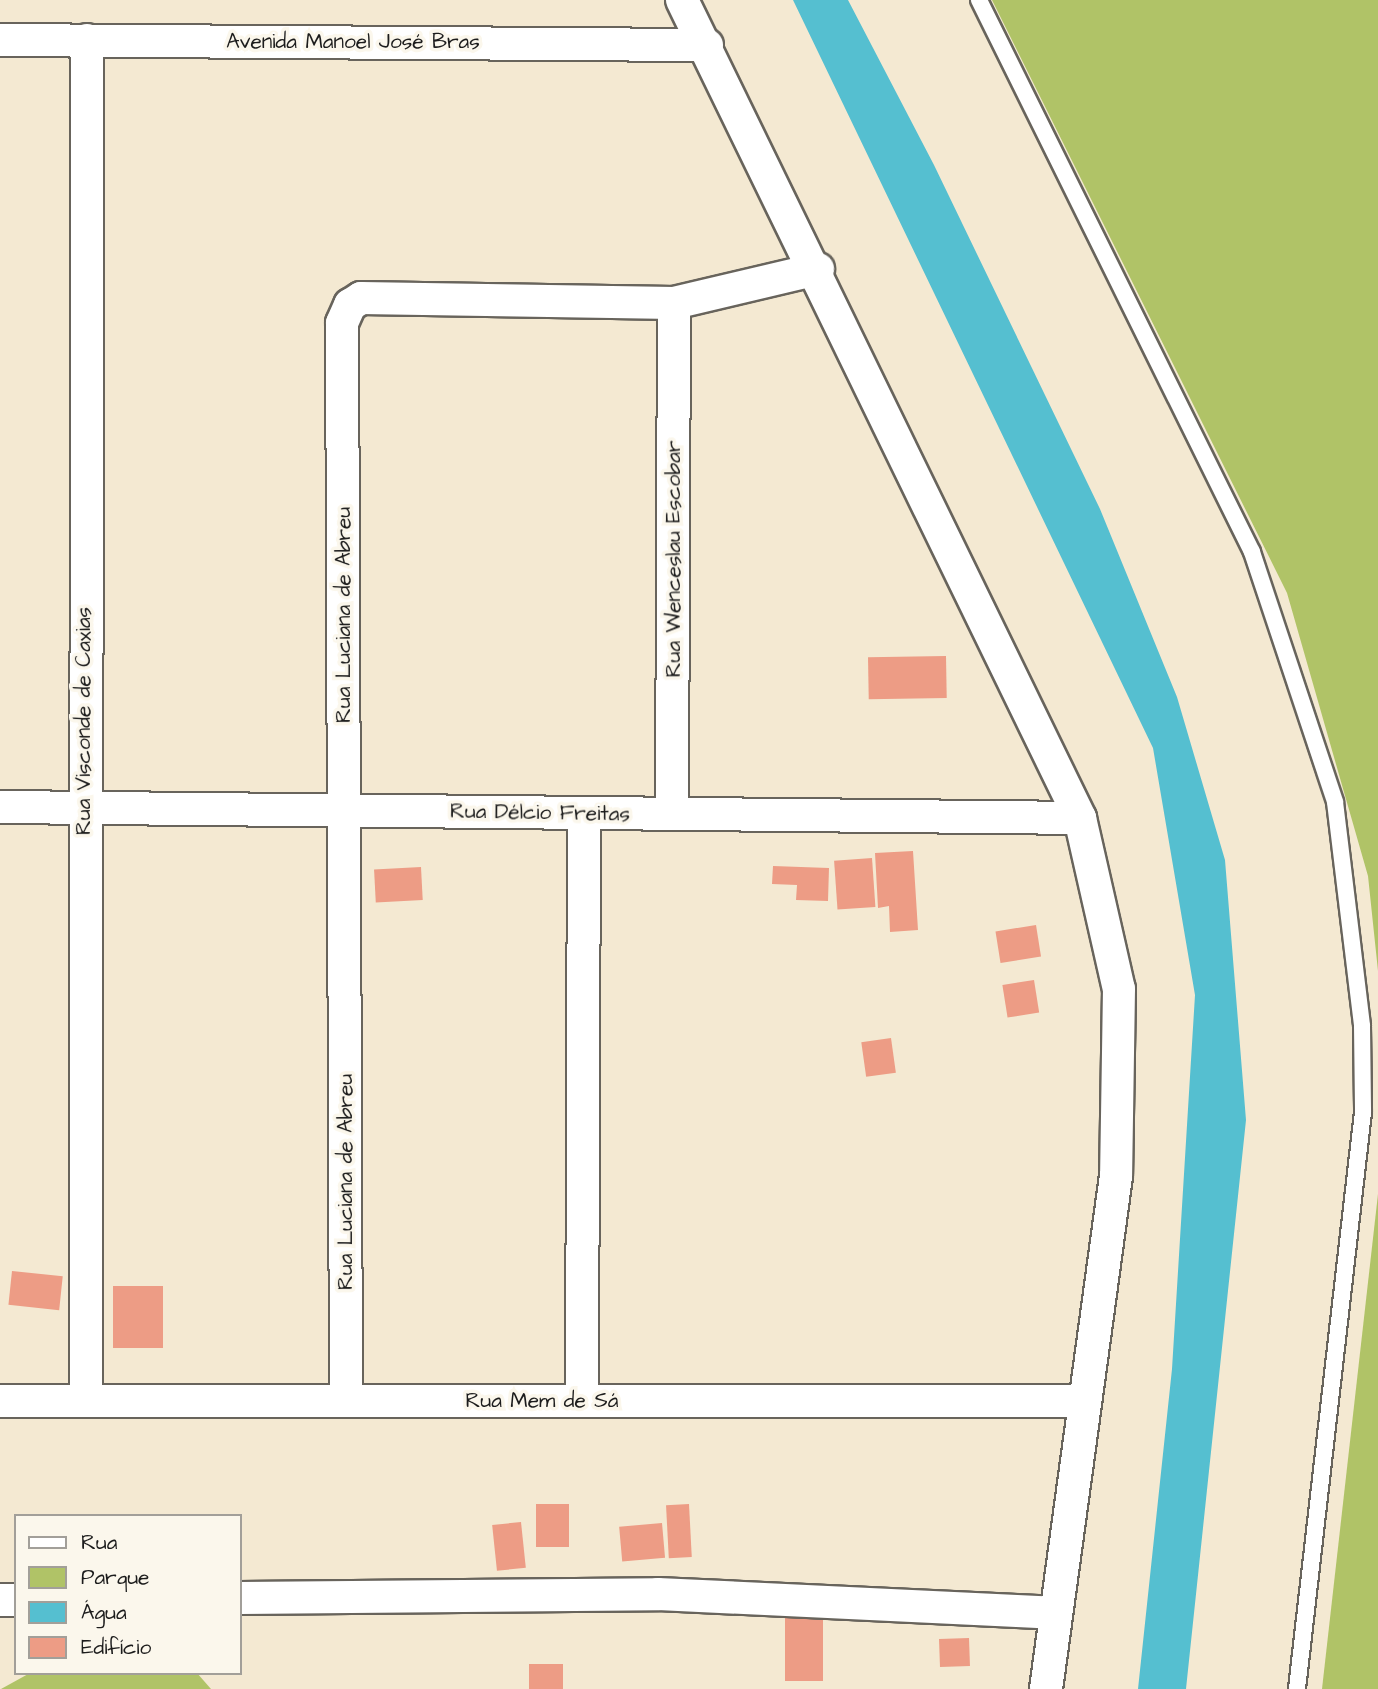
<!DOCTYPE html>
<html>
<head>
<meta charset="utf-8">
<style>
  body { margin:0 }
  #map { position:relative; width:1378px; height:1689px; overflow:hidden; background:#f4e9d2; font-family:"Architects Daughter",sans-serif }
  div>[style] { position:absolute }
  .green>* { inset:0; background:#b0c367 }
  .water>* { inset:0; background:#55bfd0 }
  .building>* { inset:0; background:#ed9c85; transform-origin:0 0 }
  .roads { filter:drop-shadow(2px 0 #68645c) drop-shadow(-2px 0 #68645c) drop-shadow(0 2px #68645c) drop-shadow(0 -2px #68645c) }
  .lane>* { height:16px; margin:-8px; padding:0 8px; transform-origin:8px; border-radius:8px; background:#fff }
  .street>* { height:32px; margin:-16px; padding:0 16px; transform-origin:16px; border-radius:16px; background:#fff }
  span { translate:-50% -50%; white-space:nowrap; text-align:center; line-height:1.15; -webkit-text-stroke:7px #fbf7ec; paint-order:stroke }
  .street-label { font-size:21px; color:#1c1c1c }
  .legend { position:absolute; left:14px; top:1514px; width:228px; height:161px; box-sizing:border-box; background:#fbf7ec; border:2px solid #a29f99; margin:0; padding:9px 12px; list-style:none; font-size:21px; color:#1c1c1c }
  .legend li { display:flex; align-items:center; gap:14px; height:35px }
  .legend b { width:35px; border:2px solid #a29f99 }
</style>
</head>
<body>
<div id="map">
  <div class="green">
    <i style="clip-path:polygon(992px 0,1378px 0,1378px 971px,1368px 876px,1287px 593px)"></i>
    <i style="clip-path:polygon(1378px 1194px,1378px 1689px,1322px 1689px)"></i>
    <i style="clip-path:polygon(30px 1673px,197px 1673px,211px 1689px,1px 1689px)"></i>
  </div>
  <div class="water">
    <i style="clip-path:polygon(793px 0,848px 0,934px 165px,1100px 509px,1177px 697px,1225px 860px,1246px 1120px,1186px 1689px,1138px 1689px,1172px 1369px,1195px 995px,1153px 748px)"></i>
  </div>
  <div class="building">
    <i style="left:946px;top:656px;width:42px;height:78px;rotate:89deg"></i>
    <i style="clip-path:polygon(913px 851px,918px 930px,890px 932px,889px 906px,878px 908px,875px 853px)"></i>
    <i style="left:872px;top:858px;width:49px;height:38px;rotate:86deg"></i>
    <i style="clip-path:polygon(773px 866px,829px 868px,828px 901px,796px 900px,797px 885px,772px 884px)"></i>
    <i style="left:421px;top:867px;width:33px;height:47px;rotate:87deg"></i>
    <i style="left:1036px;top:925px;width:32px;height:41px;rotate:81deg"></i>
    <i style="left:1034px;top:980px;width:33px;height:32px;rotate:81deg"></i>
    <i style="left:891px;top:1038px;width:35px;height:30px;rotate:82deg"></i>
    <i style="left:12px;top:1271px;width:51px;height:34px;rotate:6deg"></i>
    <i style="left:163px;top:1286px;width:62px;height:50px;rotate:90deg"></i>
    <i style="left:569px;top:1504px;width:43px;height:33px;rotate:90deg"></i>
    <i style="left:689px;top:1504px;width:53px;height:23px;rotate:87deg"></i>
    <i style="left:521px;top:1522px;width:46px;height:29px;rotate:84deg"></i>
    <i style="left:662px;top:1523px;width:35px;height:43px;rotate:85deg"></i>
    <i style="left:785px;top:1617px;width:38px;height:64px"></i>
    <i style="left:969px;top:1638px;width:28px;height:30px;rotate:88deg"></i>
    <i style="left:529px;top:1664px;width:34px;height:25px"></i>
  </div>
  <div class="roads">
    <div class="lane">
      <i style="left:979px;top:0;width:616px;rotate:63.68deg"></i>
      <i style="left:1252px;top:552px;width:263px;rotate:71.6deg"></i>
      <i style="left:1335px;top:802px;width:226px;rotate:83.1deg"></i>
      <i style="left:1362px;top:1026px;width:86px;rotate:89.3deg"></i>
      <i style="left:1363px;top:1112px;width:581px;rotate:96.53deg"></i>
    </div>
    <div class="street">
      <i style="left:682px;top:0;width:910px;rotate:64.05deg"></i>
      <i style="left:1080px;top:818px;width:175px;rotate:77.2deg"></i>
      <i style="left:1119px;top:989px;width:187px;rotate:90.9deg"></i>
      <i style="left:1116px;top:1176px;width:518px;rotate:97.77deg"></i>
      <i style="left:0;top:40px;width:707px;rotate:0.41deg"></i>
      <i style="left:0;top:807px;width:1080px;rotate:0.58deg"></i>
      <i style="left:672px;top:814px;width:511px;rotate:-89.78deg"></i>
      <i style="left:0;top:1401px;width:1085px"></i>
      <i style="left:86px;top:1401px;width:1361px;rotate:-89.96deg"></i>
      <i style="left:346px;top:1401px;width:1078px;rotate:-90.21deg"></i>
      <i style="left:342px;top:323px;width:20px;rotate:-66deg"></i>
      <i style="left:350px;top:305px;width:13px;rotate:-32deg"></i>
      <i style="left:361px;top:298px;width:313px;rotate:0.9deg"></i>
      <i style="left:674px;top:303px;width:148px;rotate:-13.3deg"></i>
      <i style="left:582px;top:1401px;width:588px;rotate:-89.81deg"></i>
      <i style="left:240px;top:1598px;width:418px;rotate:-0.5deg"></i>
      <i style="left:658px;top:1594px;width:396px;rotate:2.7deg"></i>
      <i style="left:0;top:1600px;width:16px"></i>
    </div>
  </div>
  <div class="street-label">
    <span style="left:353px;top:42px">Avenida Manoel José Bras</span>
    <span style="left:674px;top:559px;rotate:-90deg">Rua Wenceslau Escobar</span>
    <span style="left:344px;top:615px;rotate:-90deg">Rua Luciana de Abreu</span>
    <span style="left:84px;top:721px;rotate:-90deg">Rua Visconde de Caxias</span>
    <span style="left:540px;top:813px;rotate:1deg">Rua Délcio Freitas</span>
    <span style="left:346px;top:1182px;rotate:-90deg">Rua Luciana de Abreu</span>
    <span style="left:542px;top:1401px">Rua Mem de Sá</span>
  </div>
  <ul class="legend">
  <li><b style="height:9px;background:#fff"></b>Rua</li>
  <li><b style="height:19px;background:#b0c367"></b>Parque</li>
  <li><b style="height:19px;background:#55bfd0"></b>Água</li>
  <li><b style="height:19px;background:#ed9c85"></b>Edifício</li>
  </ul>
</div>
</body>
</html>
